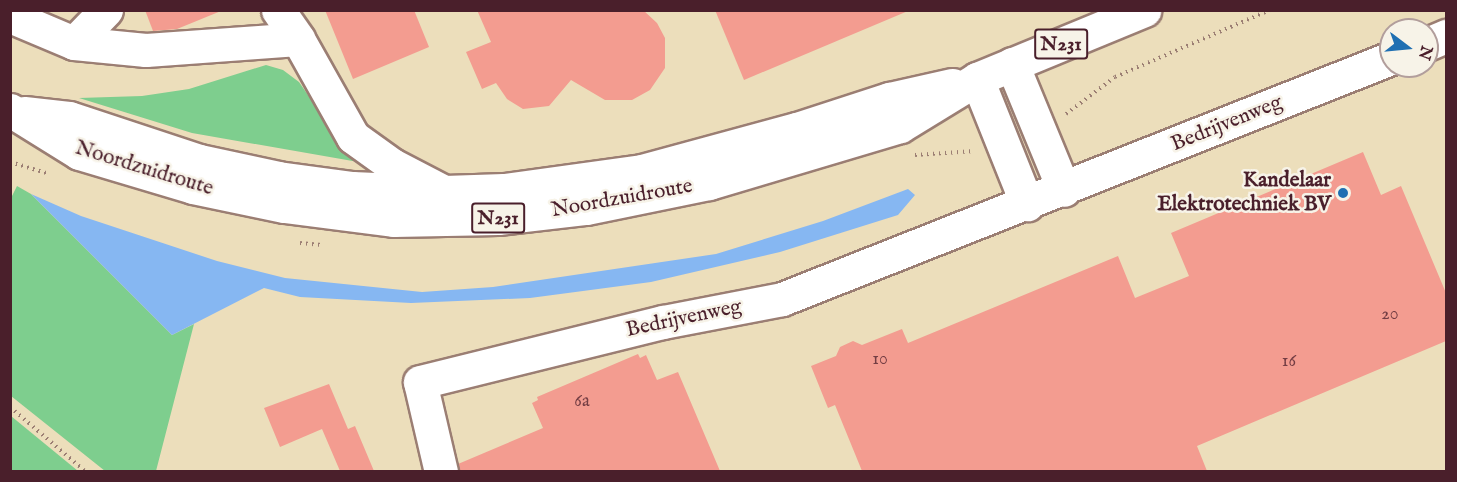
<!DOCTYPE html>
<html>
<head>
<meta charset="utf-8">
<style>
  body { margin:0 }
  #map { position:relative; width:1457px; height:482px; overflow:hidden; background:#ecdebb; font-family:"IM FELL English",serif }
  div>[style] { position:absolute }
  .green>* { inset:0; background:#7ece8e }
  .water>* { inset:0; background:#86b7f2 }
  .building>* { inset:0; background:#f39c90 }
  .path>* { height:4px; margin-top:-2px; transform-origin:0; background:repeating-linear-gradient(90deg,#9b7e73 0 1.5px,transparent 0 6px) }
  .roads { filter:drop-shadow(2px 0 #9b7e73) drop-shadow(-2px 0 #9b7e73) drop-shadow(0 2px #9b7e73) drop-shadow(0 -2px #9b7e73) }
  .minor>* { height:33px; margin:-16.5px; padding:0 16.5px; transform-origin:16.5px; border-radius:16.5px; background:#fff }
  .major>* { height:33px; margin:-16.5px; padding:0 16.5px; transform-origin:16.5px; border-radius:16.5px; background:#fff }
  .dots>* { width:16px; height:16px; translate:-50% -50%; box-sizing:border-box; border:3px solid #f7f3e8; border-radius:50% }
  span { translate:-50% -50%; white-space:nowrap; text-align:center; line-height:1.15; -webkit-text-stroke:5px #f7f3e8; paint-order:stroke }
  .number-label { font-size:18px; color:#743e44 }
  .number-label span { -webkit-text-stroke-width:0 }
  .shield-label span { padding:2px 4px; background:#f7f3e8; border:2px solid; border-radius:4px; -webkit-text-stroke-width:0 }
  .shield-label { font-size:20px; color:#4a1f2b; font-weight:700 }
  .street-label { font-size:21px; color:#4a1f2b }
  .poi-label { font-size:21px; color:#4a1f2b; font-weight:700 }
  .right { translate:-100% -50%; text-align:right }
  .frame { position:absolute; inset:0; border:12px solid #4a1f2b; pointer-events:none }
  .north { position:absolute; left:1379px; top:18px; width:60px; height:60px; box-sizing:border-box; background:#f7f3e8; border:2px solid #b29e9c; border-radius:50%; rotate:106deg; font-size:16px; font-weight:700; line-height:24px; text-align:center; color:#4a1f2b }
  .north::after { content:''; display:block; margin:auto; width:21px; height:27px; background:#1f6fb2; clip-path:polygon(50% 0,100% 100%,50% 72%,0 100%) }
</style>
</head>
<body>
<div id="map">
  <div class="green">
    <i style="clip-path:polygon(266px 65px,283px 70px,299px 82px,337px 137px,364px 163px,192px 133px,79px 98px,142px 96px,189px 89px)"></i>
    <i style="clip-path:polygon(17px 186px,31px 194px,172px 335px,194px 324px,156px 471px,105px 471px,11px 396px,10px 200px)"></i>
    <i style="clip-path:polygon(10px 416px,11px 416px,78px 471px,11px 471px)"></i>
  </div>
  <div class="water">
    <i style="clip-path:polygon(908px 189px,915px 195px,898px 215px,780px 252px,651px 282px,530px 298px,411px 303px,300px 297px,264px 288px,172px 335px,31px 194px,81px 216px,217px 261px,285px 278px,422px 292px,493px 287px,716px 254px,823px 221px)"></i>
  </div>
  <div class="building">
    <i style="clip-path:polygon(145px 10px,221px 10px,221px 11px,177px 29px,153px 31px)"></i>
    <i style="clip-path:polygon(325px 10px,414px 10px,429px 47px,353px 79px)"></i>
    <i style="clip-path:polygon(477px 10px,643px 10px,657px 23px,665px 38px,665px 68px,650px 90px,632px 100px,605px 100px,571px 80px,549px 106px,523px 109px,507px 99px,496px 83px,482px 89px,466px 52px,491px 42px)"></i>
    <i style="clip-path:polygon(715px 10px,908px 10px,908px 11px,744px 80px)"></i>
    <i style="clip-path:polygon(1363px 152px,1381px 195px,1401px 186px,1446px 293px,1446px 341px,1197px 446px,1207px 471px,862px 471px,835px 405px,828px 408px,811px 366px,836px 356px,840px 347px,853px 341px,862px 345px,902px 329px,908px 343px,1118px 256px,1135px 298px,1189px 276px,1171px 233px)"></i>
    <i style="clip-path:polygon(638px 354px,640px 358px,646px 355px,657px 380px,678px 372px,720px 471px,459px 471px,458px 464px,543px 428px,532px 403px,538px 400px,537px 397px)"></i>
    <i style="clip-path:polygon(329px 384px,348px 429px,355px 426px,374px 471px,340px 471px,322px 429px,280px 447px,264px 408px)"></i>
  </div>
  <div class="path">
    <i style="left:1066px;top:114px;width:61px;rotate:-37.1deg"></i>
    <i style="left:1115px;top:77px;width:169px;rotate:-23.4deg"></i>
    <i style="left:915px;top:155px;width:59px;rotate:-3.9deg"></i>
    <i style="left:10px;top:162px;width:39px;rotate:17deg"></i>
    <i style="left:300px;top:243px;width:22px;rotate:5deg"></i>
    <i style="left:10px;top:407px;width:100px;rotate:40.5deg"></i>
  </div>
  <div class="roads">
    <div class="minor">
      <i style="left:278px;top:10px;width:35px;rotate:55deg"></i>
      <i style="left:10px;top:16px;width:69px;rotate:22.9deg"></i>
      <i style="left:74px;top:43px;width:72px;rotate:5.6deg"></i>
      <i style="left:146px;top:50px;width:152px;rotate:-4.1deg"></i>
      <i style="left:298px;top:39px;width:112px;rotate:60.7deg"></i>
      <i style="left:353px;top:137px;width:48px;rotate:35.7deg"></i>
      <i style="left:392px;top:165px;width:59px;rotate:27.4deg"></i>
      <i style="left:74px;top:43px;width:46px;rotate:-45.9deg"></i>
      <i style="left:1427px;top:44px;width:21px;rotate:-23deg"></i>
      <i style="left:1012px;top:64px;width:136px;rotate:67.6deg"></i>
      <i style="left:977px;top:79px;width:135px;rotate:68.2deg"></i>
      <i style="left:441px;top:472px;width:92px;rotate:-103.1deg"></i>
      <i style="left:420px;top:382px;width:250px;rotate:-13.9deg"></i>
      <i style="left:663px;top:322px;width:121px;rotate:-10.9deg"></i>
      <i style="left:782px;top:299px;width:655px;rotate:-21.59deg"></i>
    </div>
    <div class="major">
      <i style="left:10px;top:110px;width:81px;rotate:31.9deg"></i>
      <i style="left:79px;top:153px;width:119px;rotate:16.6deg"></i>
      <i style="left:193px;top:187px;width:93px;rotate:11.8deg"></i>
      <i style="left:284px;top:206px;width:110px;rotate:7.3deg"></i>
      <i style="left:393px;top:220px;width:105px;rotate:-1.1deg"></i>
      <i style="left:498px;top:218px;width:89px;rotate:-6.5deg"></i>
      <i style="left:586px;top:208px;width:126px;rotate:-11.5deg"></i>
      <i style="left:709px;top:183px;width:199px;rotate:-16.6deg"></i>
      <i style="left:900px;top:126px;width:90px;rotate:-31.4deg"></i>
      <i style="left:977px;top:79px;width:181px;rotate:-22.4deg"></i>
      <i style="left:24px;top:113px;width:45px;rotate:6.3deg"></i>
      <i style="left:69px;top:118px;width:137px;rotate:18.3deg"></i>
      <i style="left:199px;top:161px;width:81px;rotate:12.1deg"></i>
      <i style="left:278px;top:178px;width:75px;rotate:7.7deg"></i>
      <i style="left:352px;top:188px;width:92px;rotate:2.5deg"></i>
      <i style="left:444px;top:192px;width:60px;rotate:-1.9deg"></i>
      <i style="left:504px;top:190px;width:139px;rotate:-7.8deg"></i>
      <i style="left:642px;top:171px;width:161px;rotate:-15.2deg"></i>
      <i style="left:797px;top:129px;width:97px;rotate:-18.1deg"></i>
      <i style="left:889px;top:99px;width:65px;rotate:-12.5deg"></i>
    </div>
  </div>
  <div class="dots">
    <i style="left:1343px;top:193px;background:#1f6fb2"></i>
  </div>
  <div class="number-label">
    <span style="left:1390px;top:315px">20</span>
    <span style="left:880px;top:360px">10</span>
    <span style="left:1289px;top:362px">16</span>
    <span style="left:582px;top:402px">6a</span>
  </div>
  <div class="shield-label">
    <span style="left:1061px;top:44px">N231</span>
    <span style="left:498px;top:218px">N231</span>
  </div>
  <div class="street-label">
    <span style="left:1227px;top:124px;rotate:-22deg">Bedrijvenweg</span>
    <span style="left:144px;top:169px;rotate:17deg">Noordzuidroute</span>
    <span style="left:622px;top:199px;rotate:-10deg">Noordzuidroute</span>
    <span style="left:684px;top:319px;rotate:-12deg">Bedrijvenweg</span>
  </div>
  <div class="poi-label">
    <span class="right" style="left:1331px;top:193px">Kandelaar<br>Elektrotechniek BV</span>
  </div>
  <div class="frame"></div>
  <div class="north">N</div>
</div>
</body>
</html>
